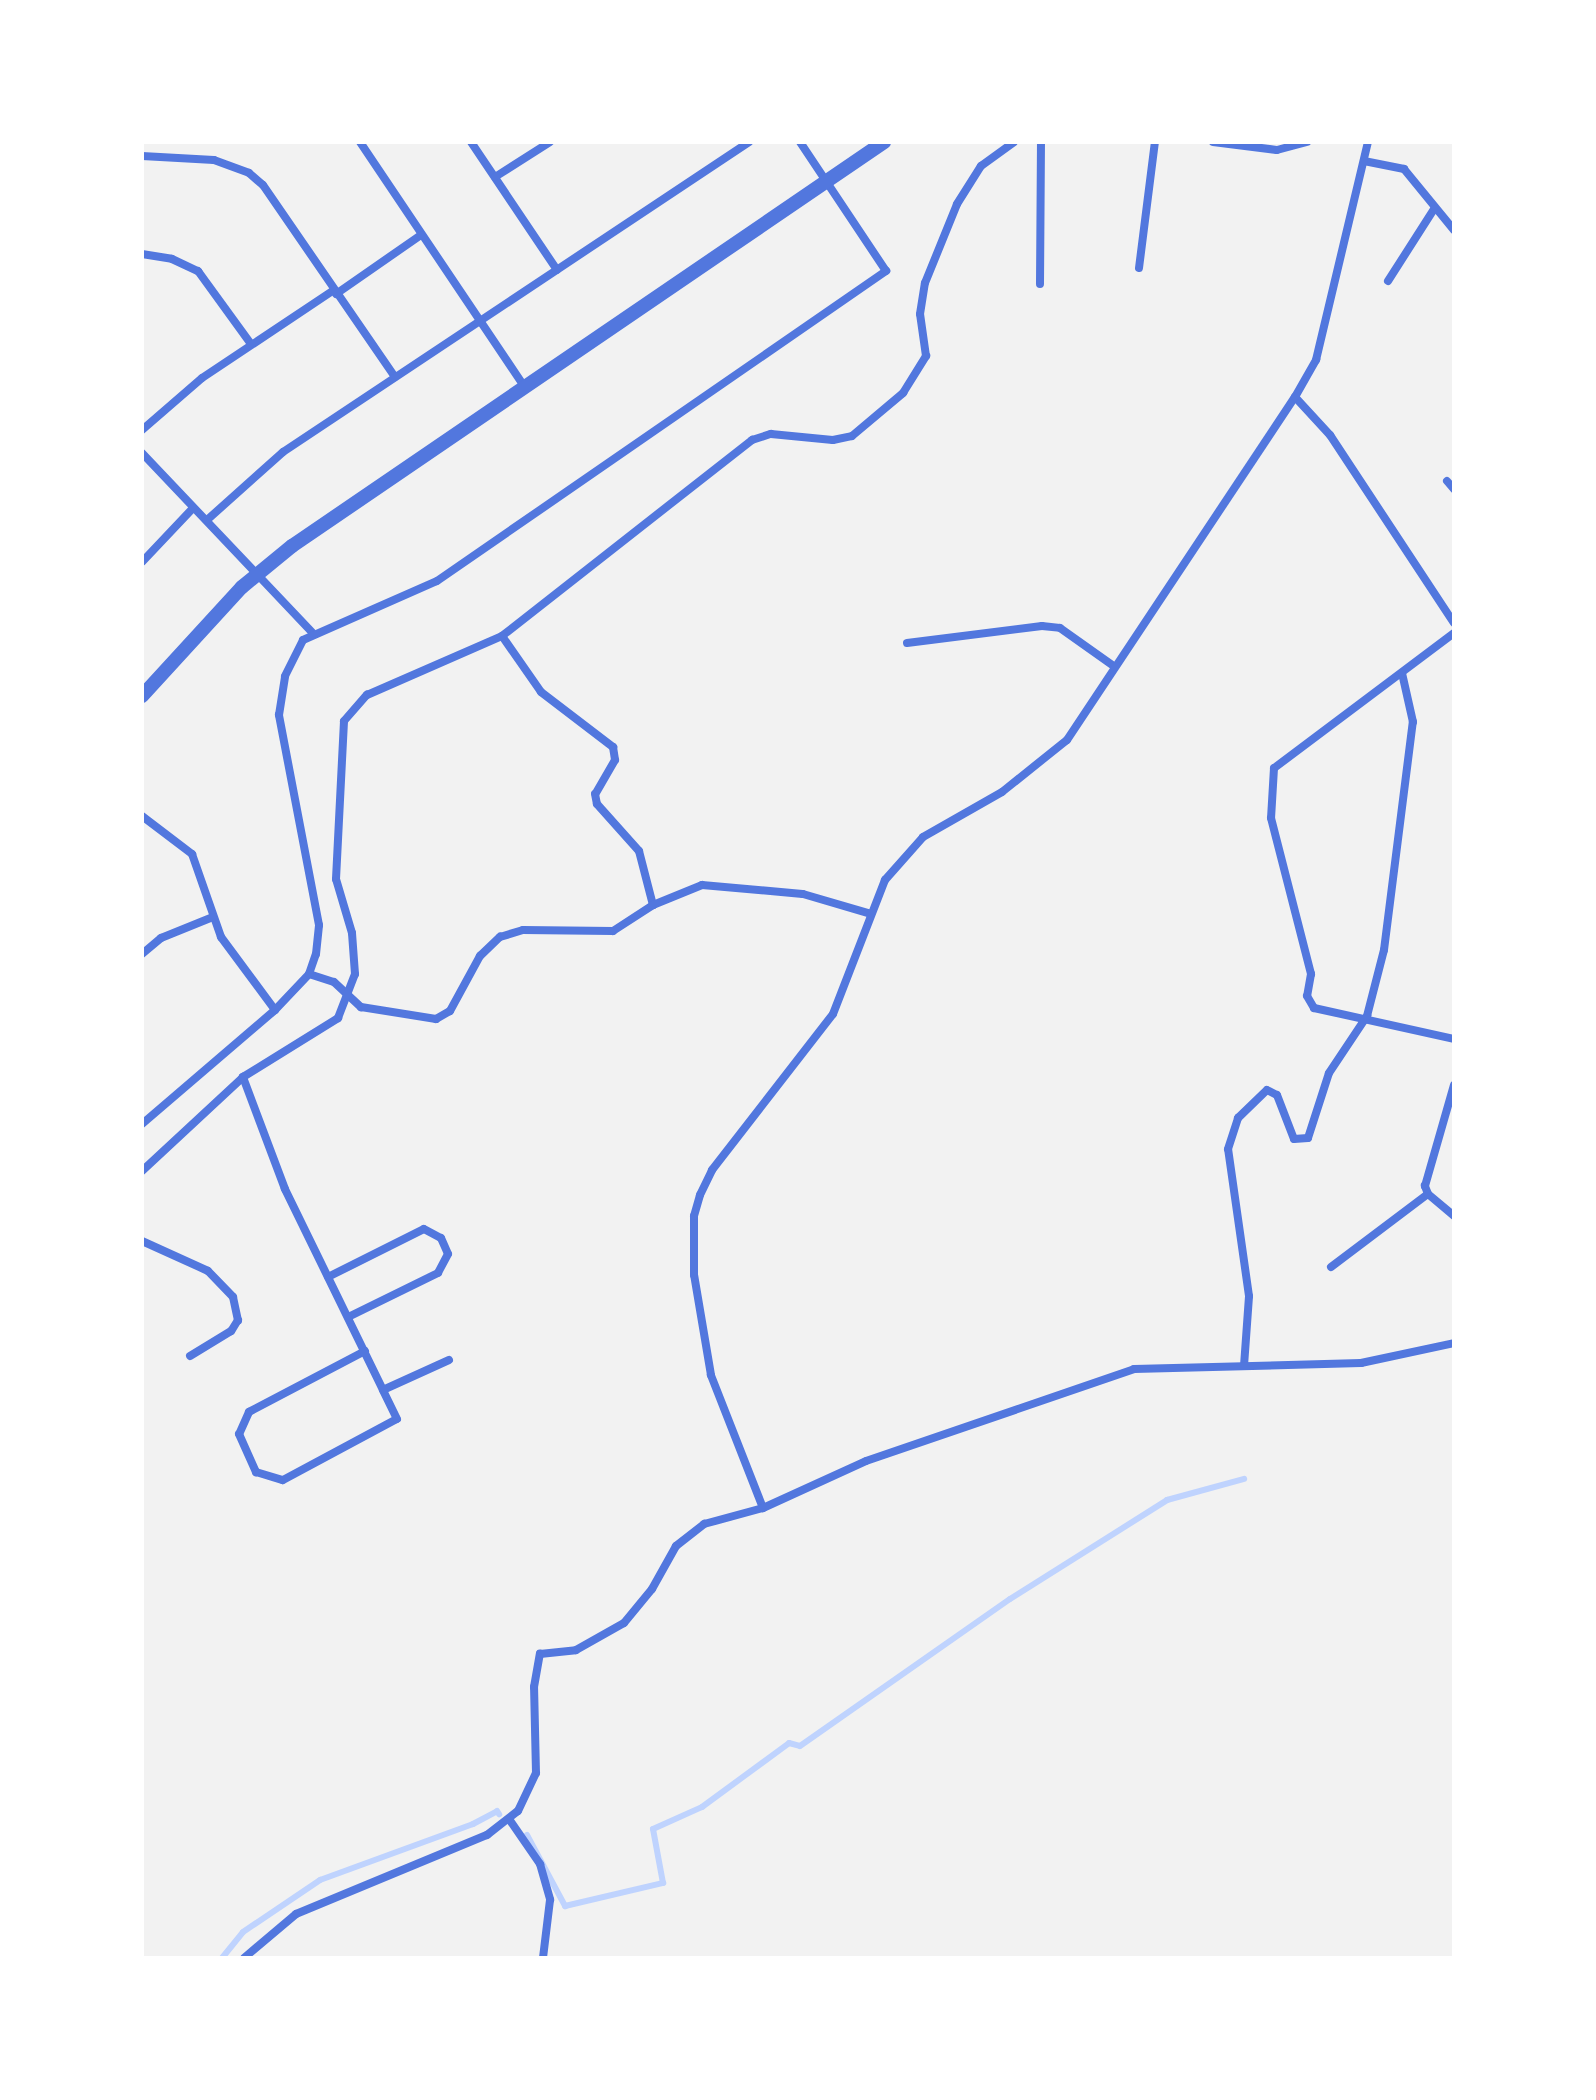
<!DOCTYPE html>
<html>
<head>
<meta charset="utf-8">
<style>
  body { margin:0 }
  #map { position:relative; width:1596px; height:2100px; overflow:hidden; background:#f2f2f2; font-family:"Fira Sans",sans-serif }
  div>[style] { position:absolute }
  .stream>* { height:6px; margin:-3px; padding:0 3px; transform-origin:3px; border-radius:3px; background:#bfd3fe }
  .minor>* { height:8px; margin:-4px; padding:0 4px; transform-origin:4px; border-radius:4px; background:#5277de }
  .tertiary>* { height:14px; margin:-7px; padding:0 7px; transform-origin:7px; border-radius:7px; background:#5277de }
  span { translate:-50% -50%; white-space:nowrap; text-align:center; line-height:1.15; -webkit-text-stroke:6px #fff; paint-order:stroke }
  .frame { position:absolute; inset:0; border:144px solid #fff; pointer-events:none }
</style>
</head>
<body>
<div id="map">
  <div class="stream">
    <i style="left:527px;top:1835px;width:81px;rotate:61.8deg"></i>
    <i style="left:565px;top:1906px;width:101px;rotate:-13.2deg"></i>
    <i style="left:663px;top:1883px;width:55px;rotate:-100.5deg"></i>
    <i style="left:653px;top:1829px;width:54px;rotate:-24.2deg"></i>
    <i style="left:702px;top:1807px;width:108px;rotate:-36.3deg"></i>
    <i style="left:789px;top:1743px;width:11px;rotate:15deg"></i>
    <i style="left:800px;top:1746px;width:256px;rotate:-35deg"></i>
    <i style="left:1010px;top:1599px;width:186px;rotate:-32.2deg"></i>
    <i style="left:1167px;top:1500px;width:80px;rotate:-15.3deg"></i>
    <i style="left:222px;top:1958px;width:33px;rotate:-51deg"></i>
    <i style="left:243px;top:1932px;width:93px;rotate:-34deg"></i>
    <i style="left:320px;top:1880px;width:163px;rotate:-20.1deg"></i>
    <i style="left:473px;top:1824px;width:27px;rotate:-28deg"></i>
    <i style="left:497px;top:1811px;width:4px;rotate:56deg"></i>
  </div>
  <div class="minor">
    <i style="left:360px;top:142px;width:296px;rotate:56.1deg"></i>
    <i style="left:471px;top:142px;width:154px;rotate:56.1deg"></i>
    <i style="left:1213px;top:142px;width:64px;rotate:7.1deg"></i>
    <i style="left:1277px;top:150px;width:31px;rotate:-15deg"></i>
    <i style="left:142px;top:156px;width:72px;rotate:3.2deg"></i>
    <i style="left:214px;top:160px;width:37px;rotate:20deg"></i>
    <i style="left:249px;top:173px;width:18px;rotate:41deg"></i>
    <i style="left:263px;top:185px;width:233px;rotate:55.5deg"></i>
    <i style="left:1364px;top:161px;width:41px;rotate:11.3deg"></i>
    <i style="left:1404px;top:169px;width:79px;rotate:50.7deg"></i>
    <i style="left:495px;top:177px;width:65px;rotate:-32.5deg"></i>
    <i style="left:142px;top:254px;width:30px;rotate:9deg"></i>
    <i style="left:172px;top:259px;width:29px;rotate:25deg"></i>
    <i style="left:198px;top:271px;width:90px;rotate:54deg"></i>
    <i style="left:1139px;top:268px;width:127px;rotate:-82.8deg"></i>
    <i style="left:1388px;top:281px;width:85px;rotate:-57.4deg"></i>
    <i style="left:1040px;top:284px;width:142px;rotate:-89.6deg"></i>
    <i style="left:336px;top:294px;width:103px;rotate:-34.8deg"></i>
    <i style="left:1295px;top:397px;width:52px;rotate:47.4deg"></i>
    <i style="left:1330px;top:435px;width:225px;rotate:56.6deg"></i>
    <i style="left:142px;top:430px;width:79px;rotate:-40.9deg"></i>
    <i style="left:202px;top:378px;width:159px;rotate:-33.7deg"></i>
    <i style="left:142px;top:453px;width:247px;rotate:46.5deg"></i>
    <i style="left:1447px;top:481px;width:11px;rotate:49deg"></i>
    <i style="left:207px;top:520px;width:102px;rotate:-41.8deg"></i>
    <i style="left:283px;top:452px;width:560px;rotate:-33.63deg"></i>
    <i style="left:142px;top:562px;width:74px;rotate:-46.6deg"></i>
    <i style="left:1454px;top:633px;width:225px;rotate:143.1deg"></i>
    <i style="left:1274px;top:768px;width:50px;rotate:93.4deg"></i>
    <i style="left:1271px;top:818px;width:161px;rotate:75.6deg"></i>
    <i style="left:1311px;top:974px;width:22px;rotate:100deg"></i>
    <i style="left:1307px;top:996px;width:14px;rotate:60deg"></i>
    <i style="left:1314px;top:1008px;width:143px;rotate:12.5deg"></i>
    <i style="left:502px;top:636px;width:68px;rotate:55.1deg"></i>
    <i style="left:541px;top:692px;width:91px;rotate:37.4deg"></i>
    <i style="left:613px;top:747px;width:13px;rotate:81deg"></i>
    <i style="left:615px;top:760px;width:39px;rotate:120deg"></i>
    <i style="left:595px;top:794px;width:10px;rotate:79deg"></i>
    <i style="left:597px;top:804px;width:63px;rotate:48.2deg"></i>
    <i style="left:639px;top:851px;width:56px;rotate:75.5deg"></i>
    <i style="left:907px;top:643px;width:136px;rotate:-7.2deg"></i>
    <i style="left:1042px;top:626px;width:18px;rotate:6deg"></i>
    <i style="left:1060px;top:628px;width:67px;rotate:35.3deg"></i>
    <i style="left:142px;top:816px;width:63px;rotate:37.2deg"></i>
    <i style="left:192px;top:854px;width:88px;rotate:70.7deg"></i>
    <i style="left:221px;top:937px;width:91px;rotate:53.5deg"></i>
    <i style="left:142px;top:954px;width:25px;rotate:-40deg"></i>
    <i style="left:161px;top:938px;width:56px;rotate:-22deg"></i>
    <i style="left:309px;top:974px;width:26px;rotate:18deg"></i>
    <i style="left:334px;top:982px;width:37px;rotate:43deg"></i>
    <i style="left:361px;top:1007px;width:76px;rotate:9.1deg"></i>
    <i style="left:436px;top:1019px;width:16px;rotate:-30deg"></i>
    <i style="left:450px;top:1011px;width:63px;rotate:-61.4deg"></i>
    <i style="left:480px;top:956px;width:28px;rotate:-44deg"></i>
    <i style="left:500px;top:937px;width:24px;rotate:-17deg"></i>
    <i style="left:523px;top:930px;width:90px;rotate:0.6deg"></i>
    <i style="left:613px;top:931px;width:48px;rotate:-33deg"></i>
    <i style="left:653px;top:905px;width:53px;rotate:-22.2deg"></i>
    <i style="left:702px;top:885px;width:101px;rotate:5.1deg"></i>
    <i style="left:803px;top:894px;width:68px;rotate:16.3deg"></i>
    <i style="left:142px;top:1124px;width:175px;rotate:-40.6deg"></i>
    <i style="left:275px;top:1010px;width:50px;rotate:-46.6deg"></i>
    <i style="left:309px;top:974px;width:21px;rotate:-71deg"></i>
    <i style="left:316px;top:954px;width:29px;rotate:-84deg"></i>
    <i style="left:319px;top:925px;width:214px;rotate:-100.8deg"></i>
    <i style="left:279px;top:715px;width:39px;rotate:-81deg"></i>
    <i style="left:285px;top:676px;width:40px;rotate:-63.4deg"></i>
    <i style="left:303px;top:640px;width:146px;rotate:-23.8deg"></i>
    <i style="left:437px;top:581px;width:546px;rotate:-34.62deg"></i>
    <i style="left:886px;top:271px;width:155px;rotate:-123.7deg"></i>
    <i style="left:142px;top:1171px;width:138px;rotate:-42.9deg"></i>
    <i style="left:1428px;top:1194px;width:34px;rotate:40deg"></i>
    <i style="left:142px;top:1241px;width:72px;rotate:24.4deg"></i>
    <i style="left:208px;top:1271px;width:36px;rotate:46deg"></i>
    <i style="left:233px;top:1297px;width:24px;rotate:78deg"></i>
    <i style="left:238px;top:1320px;width:13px;rotate:122deg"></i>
    <i style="left:231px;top:1331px;width:48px;rotate:148.6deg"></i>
    <i style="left:1331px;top:1267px;width:121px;rotate:-37deg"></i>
    <i style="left:1428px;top:1194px;width:9px;rotate:-111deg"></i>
    <i style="left:1425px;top:1186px;width:105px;rotate:-74deg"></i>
    <i style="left:328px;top:1277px;width:107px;rotate:-26.6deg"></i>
    <i style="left:424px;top:1229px;width:19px;rotate:28deg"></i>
    <i style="left:441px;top:1238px;width:17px;rotate:66deg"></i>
    <i style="left:448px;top:1254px;width:21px;rotate:118deg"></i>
    <i style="left:438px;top:1273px;width:100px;rotate:153.9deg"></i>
    <i style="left:365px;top:1351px;width:131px;rotate:152.3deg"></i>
    <i style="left:249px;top:1412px;width:24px;rotate:114deg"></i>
    <i style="left:239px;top:1434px;width:42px;rotate:65.9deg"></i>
    <i style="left:256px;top:1472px;width:28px;rotate:17deg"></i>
    <i style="left:283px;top:1480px;width:129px;rotate:-28.2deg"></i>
    <i style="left:397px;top:1419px;width:32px;rotate:-116deg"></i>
    <i style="left:449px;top:1360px;width:72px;rotate:155.6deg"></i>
    <i style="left:383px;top:1390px;width:224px;rotate:-116deg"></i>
    <i style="left:285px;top:1189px;width:120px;rotate:-110.6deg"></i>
    <i style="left:243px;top:1077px;width:112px;rotate:-31.8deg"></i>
    <i style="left:338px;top:1018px;width:47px;rotate:-68.9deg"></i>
    <i style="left:355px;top:974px;width:41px;rotate:-94.2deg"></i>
    <i style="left:352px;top:933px;width:56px;rotate:-106.5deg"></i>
    <i style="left:336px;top:879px;width:158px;rotate:-87.1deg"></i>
    <i style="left:344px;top:721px;width:35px;rotate:-49deg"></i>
    <i style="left:367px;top:695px;width:147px;rotate:-23.6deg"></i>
    <i style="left:502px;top:636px;width:318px;rotate:-38.1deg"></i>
    <i style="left:752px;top:440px;width:20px;rotate:-18deg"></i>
    <i style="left:771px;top:434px;width:62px;rotate:5.5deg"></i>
    <i style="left:833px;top:440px;width:19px;rotate:-12deg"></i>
    <i style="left:852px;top:436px;width:67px;rotate:-40.1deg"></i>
    <i style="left:903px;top:393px;width:44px;rotate:-58.1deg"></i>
    <i style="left:926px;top:356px;width:42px;rotate:-98.1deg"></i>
    <i style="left:920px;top:314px;width:31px;rotate:-81deg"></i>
    <i style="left:925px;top:283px;width:85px;rotate:-67.9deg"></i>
    <i style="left:957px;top:204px;width:45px;rotate:-57.7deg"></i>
    <i style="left:981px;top:166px;width:41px;rotate:-36deg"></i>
    <i style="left:1244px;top:1366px;width:70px;rotate:-85.9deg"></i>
    <i style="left:1249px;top:1296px;width:148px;rotate:-98.1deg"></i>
    <i style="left:1228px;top:1149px;width:33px;rotate:-72deg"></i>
    <i style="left:1238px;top:1118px;width:40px;rotate:-44deg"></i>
    <i style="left:1267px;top:1090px;width:11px;rotate:27deg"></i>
    <i style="left:1277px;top:1095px;width:47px;rotate:68.9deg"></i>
    <i style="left:1294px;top:1139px;width:14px;rotate:-4deg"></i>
    <i style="left:1308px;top:1138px;width:68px;rotate:-72.1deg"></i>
    <i style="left:1329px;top:1073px;width:69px;rotate:-56.3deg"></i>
    <i style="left:1367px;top:1016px;width:68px;rotate:-75.6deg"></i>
    <i style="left:1384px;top:950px;width:230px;rotate:-82.8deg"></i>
    <i style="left:1413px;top:722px;width:50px;rotate:-102.7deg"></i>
    <i style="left:763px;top:1508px;width:143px;rotate:-111.4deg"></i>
    <i style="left:711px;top:1375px;width:101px;rotate:-99.6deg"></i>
    <i style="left:694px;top:1275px;width:59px;rotate:-90deg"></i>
    <i style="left:694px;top:1216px;width:22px;rotate:-74deg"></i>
    <i style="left:700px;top:1195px;width:28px;rotate:-64deg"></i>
    <i style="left:712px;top:1170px;width:197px;rotate:-52.2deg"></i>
    <i style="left:833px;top:1014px;width:144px;rotate:-68.8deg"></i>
    <i style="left:885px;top:880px;width:57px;rotate:-48.5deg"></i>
    <i style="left:923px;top:837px;width:91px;rotate:-29.7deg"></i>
    <i style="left:1002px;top:792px;width:83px;rotate:-38.7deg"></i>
    <i style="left:1067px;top:740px;width:412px;rotate:-56.4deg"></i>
    <i style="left:1295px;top:397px;width:43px;rotate:-60.4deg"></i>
    <i style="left:1316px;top:360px;width:224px;rotate:-76.6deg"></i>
    <i style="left:509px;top:1819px;width:55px;rotate:55.4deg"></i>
    <i style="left:540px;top:1864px;width:37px;rotate:74deg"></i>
    <i style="left:550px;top:1900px;width:58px;rotate:96.9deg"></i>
    <i style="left:244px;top:1958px;width:68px;rotate:-40.2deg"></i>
    <i style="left:296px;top:1914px;width:207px;rotate:-22.5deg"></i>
    <i style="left:487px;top:1835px;width:39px;rotate:-38deg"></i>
    <i style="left:518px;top:1811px;width:42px;rotate:-64.7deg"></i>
    <i style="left:536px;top:1773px;width:86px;rotate:-91.3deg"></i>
    <i style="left:534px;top:1687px;width:34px;rotate:-80deg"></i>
    <i style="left:540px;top:1654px;width:36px;rotate:-6deg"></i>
    <i style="left:576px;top:1650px;width:55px;rotate:-29.4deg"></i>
    <i style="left:624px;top:1623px;width:44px;rotate:-50.5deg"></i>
    <i style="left:652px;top:1589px;width:49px;rotate:-60.8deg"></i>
    <i style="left:676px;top:1546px;width:36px;rotate:-38deg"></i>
    <i style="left:704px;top:1524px;width:61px;rotate:-15.2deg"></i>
    <i style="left:763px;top:1508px;width:113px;rotate:-24.5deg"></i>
    <i style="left:866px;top:1461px;width:283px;rotate:-18.9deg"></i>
    <i style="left:1134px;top:1369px;width:227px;rotate:-1.5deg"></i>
    <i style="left:1361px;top:1363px;width:95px;rotate:-12.1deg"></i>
  </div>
  <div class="tertiary">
    <i style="left:142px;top:696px;width:148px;rotate:-47.5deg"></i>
    <i style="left:242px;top:587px;width:65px;rotate:-39.4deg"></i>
    <i style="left:292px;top:546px;width:717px;rotate:-34.31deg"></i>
  </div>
  <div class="frame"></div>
</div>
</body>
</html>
